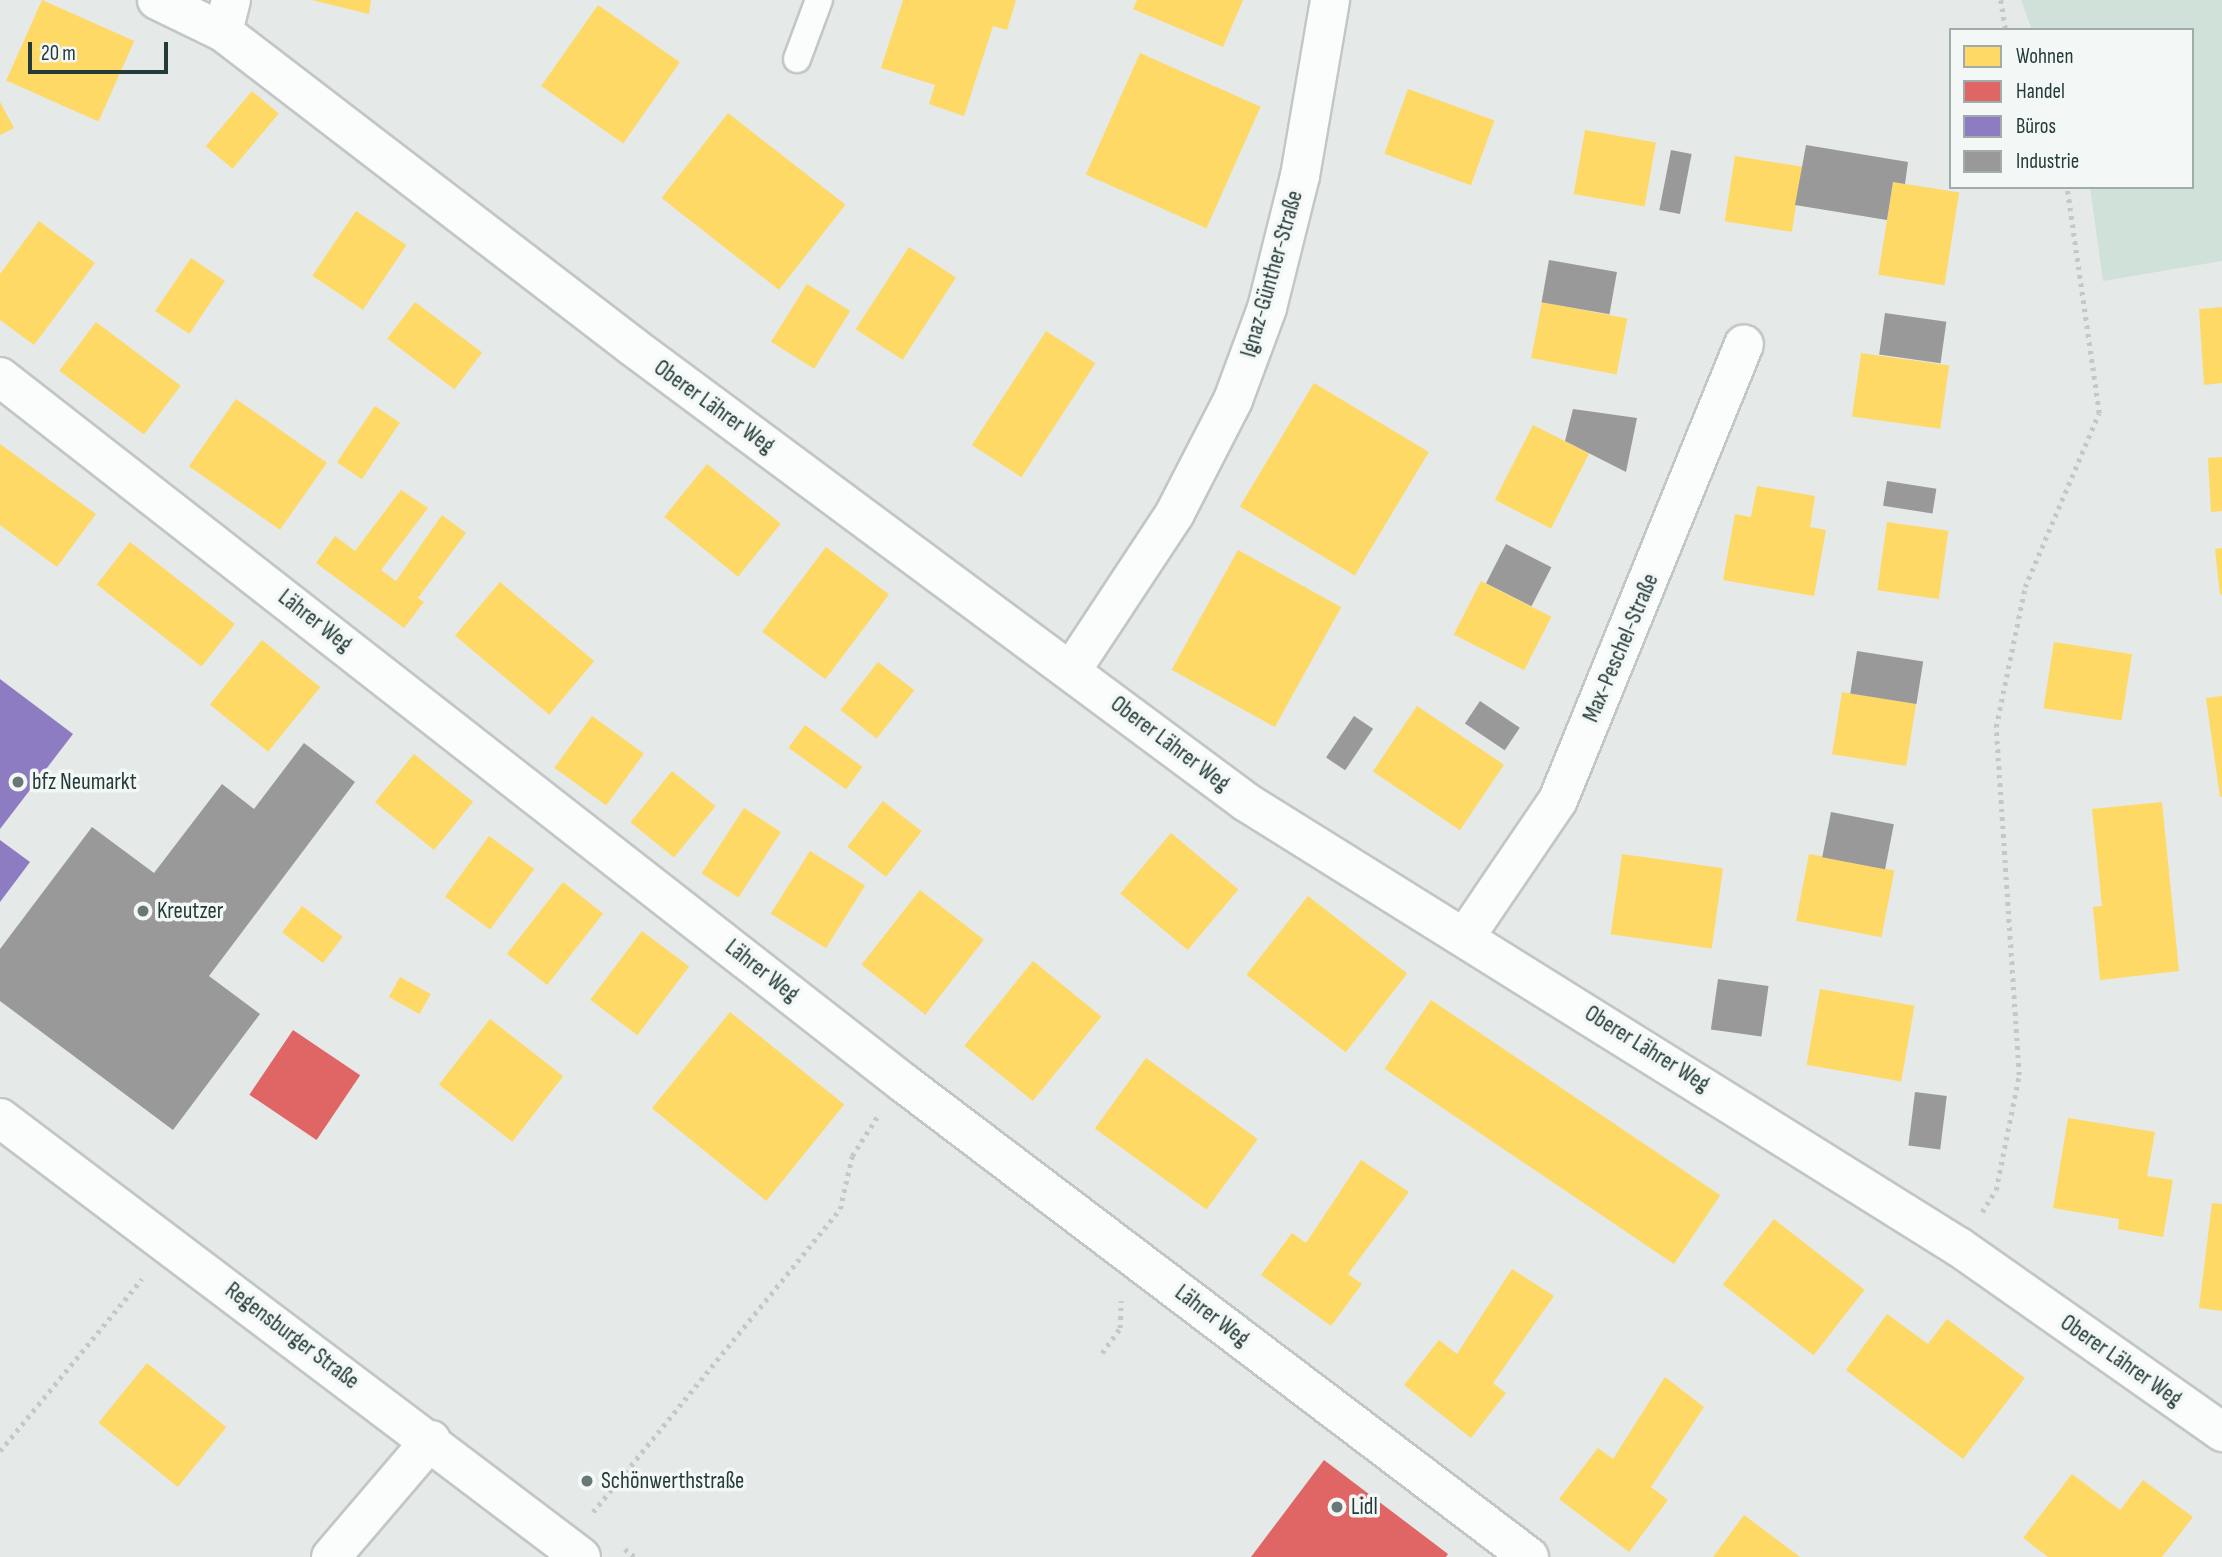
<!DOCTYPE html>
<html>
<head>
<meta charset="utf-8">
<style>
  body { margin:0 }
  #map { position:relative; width:2222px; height:1557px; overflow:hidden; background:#e5e9e8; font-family:"Sofia Sans Condensed",sans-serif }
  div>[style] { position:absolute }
  .green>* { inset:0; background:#cfe1d8 }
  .homes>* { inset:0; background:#ffd966; transform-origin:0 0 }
  .shops>* { inset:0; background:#e06666; transform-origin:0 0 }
  .offices>* { inset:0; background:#8e7cc3 }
  .industry>* { inset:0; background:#999; transform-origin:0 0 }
  .path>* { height:4.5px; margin-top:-2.25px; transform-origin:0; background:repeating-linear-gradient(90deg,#c2c9c8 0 3.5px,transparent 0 8.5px) }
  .roads { filter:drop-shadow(2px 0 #c2c6c5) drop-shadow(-2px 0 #c2c6c5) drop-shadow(0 2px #c2c6c5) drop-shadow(0 -2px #c2c6c5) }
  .lane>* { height:26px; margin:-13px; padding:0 13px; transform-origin:13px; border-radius:13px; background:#fbfcfc }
  .street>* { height:38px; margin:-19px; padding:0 19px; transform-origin:19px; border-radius:19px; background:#fbfcfc }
  .secondary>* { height:38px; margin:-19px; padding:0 19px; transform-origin:19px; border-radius:19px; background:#fbfcfc }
  .dots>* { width:19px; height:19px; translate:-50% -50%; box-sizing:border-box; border:4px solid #f3f8f7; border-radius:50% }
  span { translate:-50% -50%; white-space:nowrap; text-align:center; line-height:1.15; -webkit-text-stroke:7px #f3f8f7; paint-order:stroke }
  .street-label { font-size:23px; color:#243b39 }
  .poi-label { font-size:23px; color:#243b39 }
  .left { translate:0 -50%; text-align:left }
  .legend { position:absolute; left:1949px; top:28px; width:245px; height:161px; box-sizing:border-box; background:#f3f8f7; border:2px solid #a0acab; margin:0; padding:9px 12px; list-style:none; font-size:21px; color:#243b39 }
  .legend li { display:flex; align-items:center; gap:14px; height:35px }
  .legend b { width:35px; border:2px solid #a0acab }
  .scale { position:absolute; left:28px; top:42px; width:140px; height:32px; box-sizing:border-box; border:4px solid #243b39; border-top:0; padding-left:9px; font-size:21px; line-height:24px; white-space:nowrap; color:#243b39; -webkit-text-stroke:5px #f3f8f7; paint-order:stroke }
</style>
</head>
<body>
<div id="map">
  <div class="green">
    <i style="clip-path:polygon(2021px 0,2222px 0,2222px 261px,2103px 281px,2090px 187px,2192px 187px,2192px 30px,2032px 30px)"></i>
  </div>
  <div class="homes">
    <i style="left:42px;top:0;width:101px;height:88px;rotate:24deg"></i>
    <i style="clip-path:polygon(312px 0,371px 0,369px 14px)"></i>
    <i style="clip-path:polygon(903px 0,1016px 0,1007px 30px,993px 26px,964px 116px,929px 104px,935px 85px,881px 68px)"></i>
    <i style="clip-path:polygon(1137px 0,1243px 0,1223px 47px,1133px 9px)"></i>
    <i style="left:598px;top:5px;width:100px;height:99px;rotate:35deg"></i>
    <i style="left:1140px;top:53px;width:132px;height:133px;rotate:24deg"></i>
    <i style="left:1408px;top:89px;width:92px;height:69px;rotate:20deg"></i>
    <i style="left:252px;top:91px;width:35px;height:72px;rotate:40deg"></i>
    <i style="clip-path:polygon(0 102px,14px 128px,0 135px)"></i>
    <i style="left:728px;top:113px;width:149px;height:108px;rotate:38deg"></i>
    <i style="left:1585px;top:130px;width:72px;height:65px;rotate:10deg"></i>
    <i style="left:1735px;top:156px;width:68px;height:66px;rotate:9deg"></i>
    <i style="left:1893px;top:182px;width:67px;height:94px;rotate:9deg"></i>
    <i style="left:356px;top:211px;width:61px;height:78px;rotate:34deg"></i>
    <i style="clip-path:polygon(39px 221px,95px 263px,34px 345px,0 320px,0 274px)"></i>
    <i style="left:909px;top:247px;width:56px;height:98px;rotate:33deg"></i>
    <i style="left:191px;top:258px;width:41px;height:64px;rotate:34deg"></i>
    <i style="left:807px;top:284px;width:51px;height:68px;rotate:32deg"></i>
    <i style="left:415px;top:302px;width:84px;height:46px;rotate:37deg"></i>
    <i style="left:1542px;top:302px;width:87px;height:57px;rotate:11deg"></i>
    <i style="clip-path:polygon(2222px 307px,2222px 383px,2204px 385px,2199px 309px)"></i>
    <i style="left:96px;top:322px;width:106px;height:61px;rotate:37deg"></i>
    <i style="left:1046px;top:331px;width:59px;height:136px;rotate:33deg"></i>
    <i style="left:1861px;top:353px;width:89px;height:64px;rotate:8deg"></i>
    <i style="left:1314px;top:383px;width:134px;height:144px;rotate:31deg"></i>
    <i style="left:236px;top:399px;width:111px;height:82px;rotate:35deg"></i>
    <i style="left:375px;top:406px;width:30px;height:68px;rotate:34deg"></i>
    <i style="left:1533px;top:425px;width:63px;height:84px;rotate:27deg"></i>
    <i style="clip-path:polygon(0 444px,96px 514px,57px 567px,0 525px)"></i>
    <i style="clip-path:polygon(2222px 457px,2222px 511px,2211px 512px,2208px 458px)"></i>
    <i style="left:707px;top:464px;width:95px;height:68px;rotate:39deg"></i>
    <i style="clip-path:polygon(1757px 486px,1815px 496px,1810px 527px,1826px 530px,1814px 596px,1723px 580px,1735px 514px,1751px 517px)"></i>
    <i style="clip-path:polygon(401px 490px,428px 508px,381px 570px,396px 581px,442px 515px,466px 533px,418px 598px,424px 602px,404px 628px,316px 563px,335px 536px,355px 551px)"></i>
    <i style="left:1887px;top:522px;width:62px;height:69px;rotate:8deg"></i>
    <i style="left:130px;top:542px;width:133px;height:54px;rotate:38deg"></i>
    <i style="left:826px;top:547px;width:79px;height:106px;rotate:37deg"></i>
    <i style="clip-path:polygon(2222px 548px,2222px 594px,2220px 595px,2215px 549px)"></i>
    <i style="left:1238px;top:550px;width:118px;height:137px;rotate:29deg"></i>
    <i style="left:1481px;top:581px;width:79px;height:60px;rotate:27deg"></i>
    <i style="left:500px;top:582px;width:123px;height:70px;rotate:40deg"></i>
    <i style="left:262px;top:640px;width:75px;height:83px;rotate:39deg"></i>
    <i style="left:2054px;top:642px;width:79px;height:67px;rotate:9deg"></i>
    <i style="left:878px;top:662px;width:46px;height:61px;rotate:38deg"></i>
    <i style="left:1842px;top:692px;width:75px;height:63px;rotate:9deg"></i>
    <i style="clip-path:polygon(2222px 696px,2222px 797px,2220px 797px,2206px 698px)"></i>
    <i style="left:1417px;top:706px;width:105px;height:79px;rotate:34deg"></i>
    <i style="left:592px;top:716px;width:64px;height:64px;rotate:36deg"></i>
    <i style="left:805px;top:725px;width:71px;height:28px;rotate:36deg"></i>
    <i style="left:414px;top:754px;width:76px;height:62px;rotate:39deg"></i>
    <i style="left:672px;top:771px;width:56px;height:66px;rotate:39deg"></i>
    <i style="left:883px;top:801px;width:49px;height:58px;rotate:38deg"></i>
    <i style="clip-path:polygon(2162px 802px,2179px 971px,2100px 980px,2093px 907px,2102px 906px,2092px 809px)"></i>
    <i style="left:744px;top:808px;width:44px;height:78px;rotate:33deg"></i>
    <i style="left:1171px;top:833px;width:88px;height:79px;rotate:40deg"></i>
    <i style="left:489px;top:836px;width:56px;height:75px;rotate:36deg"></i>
    <i style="left:810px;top:851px;width:65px;height:74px;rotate:32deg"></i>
    <i style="left:1622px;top:854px;width:102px;height:81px;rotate:8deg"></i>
    <i style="left:1809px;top:854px;width:87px;height:68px;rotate:11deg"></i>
    <i style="left:563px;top:882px;width:51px;height:91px;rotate:38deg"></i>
    <i style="left:920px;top:890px;width:81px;height:95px;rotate:38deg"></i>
    <i style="left:1308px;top:896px;width:126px;height:100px;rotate:38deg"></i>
    <i style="left:302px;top:906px;width:51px;height:33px;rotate:37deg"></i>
    <i style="left:642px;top:931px;width:59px;height:86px;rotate:37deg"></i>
    <i style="left:1033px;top:961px;width:88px;height:109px;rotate:39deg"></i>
    <i style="left:400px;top:977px;width:35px;height:23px;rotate:29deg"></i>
    <i style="left:1820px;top:989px;width:96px;height:77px;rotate:10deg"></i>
    <i style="left:1431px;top:1000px;width:349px;height:83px;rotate:34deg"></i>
    <i style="left:730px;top:1012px;width:147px;height:124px;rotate:39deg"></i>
    <i style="left:490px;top:1019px;width:93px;height:83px;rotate:38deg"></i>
    <i style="left:1146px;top:1058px;width:138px;height:87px;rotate:36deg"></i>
    <i style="clip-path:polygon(2068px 1118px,2155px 1132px,2147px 1176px,2173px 1180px,2163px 1237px,2118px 1229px,2119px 1219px,2053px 1208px)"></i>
    <i style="clip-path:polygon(1361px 1160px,1409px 1192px,1348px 1274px,1362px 1284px,1331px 1326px,1261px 1275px,1292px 1233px,1306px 1243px)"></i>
    <i style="clip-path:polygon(2212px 1203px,2222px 1204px,2222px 1311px,2199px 1308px)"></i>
    <i style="left:1774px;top:1219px;width:115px;height:83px;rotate:38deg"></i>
    <i style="clip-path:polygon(1512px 1269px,1554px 1296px,1493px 1383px,1506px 1393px,1471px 1438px,1404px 1385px,1439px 1340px,1457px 1354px)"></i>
    <i style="clip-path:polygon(1887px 1314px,1928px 1344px,1947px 1319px,2025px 1378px,1963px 1459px,1846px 1370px)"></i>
    <i style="left:147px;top:1363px;width:102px;height:77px;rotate:39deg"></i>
    <i style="clip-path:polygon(1665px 1377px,1704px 1407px,1651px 1487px,1668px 1500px,1629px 1552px,1559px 1499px,1598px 1448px,1613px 1459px)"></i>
    <i style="clip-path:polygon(2072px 1474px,2120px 1510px,2143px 1480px,2193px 1517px,2162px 1557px,2048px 1557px,2023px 1538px)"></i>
    <i style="clip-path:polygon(1744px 1515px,1800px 1557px,1713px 1557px)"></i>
  </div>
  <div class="shops">
    <i style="left:293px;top:1030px;width:81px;height:78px;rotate:34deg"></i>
    <i style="clip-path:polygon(1324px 1460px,1448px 1554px,1446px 1557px,1251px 1557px)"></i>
  </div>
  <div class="offices">
    <i style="clip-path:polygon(0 679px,73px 734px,0 829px)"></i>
    <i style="clip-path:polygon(0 840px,30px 862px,0 902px)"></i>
  </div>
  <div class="industry">
    <i style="clip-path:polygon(1806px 145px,1908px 162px,1905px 184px,1893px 182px,1887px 220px,1795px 205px)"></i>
    <i style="left:1671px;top:150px;width:21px;height:61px;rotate:11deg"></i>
    <i style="left:1549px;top:260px;width:69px;height:43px;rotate:10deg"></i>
    <i style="left:1885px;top:313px;width:62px;height:42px;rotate:8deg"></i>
    <i style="clip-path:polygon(1573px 409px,1637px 418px,1626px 472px,1565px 441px)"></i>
    <i style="left:1887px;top:481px;width:50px;height:25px;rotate:9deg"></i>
    <i style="left:1506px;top:544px;width:51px;height:44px;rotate:27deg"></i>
    <i style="left:1857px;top:651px;width:67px;height:43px;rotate:9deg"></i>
    <i style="left:1480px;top:701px;width:48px;height:27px;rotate:34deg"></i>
    <i style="left:1354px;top:716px;width:23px;height:50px;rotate:34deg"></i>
    <i style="clip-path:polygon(304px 743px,355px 782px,209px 976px,260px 1014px,173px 1130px,0 1001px,0 949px,92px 827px,154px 873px,222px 784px,254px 809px)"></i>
    <i style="left:1831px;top:812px;width:64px;height:46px;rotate:11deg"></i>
    <i style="left:1718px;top:979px;width:51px;height:51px;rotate:8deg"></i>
    <i style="left:1915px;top:1092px;width:32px;height:54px;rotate:7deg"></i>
  </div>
  <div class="path">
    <i style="left:2001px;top:0;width:30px;rotate:81deg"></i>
    <i style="left:1982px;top:1212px;width:26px;rotate:-58deg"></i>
    <i style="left:1996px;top:1190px;width:117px;rotate:-78.7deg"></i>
    <i style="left:2019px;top:1075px;width:349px;rotate:-93.8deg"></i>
    <i style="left:1996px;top:727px;width:143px;rotate:-78.3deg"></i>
    <i style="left:2025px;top:587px;width:189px;rotate:-67deg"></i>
    <i style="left:2099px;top:413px;width:228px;rotate:-98.1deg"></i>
    <i style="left:1102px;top:1353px;width:31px;rotate:-54deg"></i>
    <i style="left:1120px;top:1328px;width:27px;rotate:-88deg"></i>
    <i style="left:0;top:1451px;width:223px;rotate:-50.5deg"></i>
    <i style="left:593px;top:1512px;width:391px;rotate:-50.8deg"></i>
    <i style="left:840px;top:1209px;width:54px;rotate:-77.2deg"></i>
    <i style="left:852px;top:1156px;width:46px;rotate:-57.3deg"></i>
    <i style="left:625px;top:1549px;width:13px;rotate:39deg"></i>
  </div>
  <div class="roads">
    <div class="lane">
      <i style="left:797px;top:59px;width:63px;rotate:-69.6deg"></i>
    </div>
    <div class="street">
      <i style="left:157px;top:0;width:73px;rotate:25.9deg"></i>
      <i style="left:223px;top:32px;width:516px;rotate:37.51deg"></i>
      <i style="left:632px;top:346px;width:765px;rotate:36.6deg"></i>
      <i style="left:1246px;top:802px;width:840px;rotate:31.97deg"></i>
      <i style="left:1959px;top:1247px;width:322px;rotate:35.1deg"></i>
      <i style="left:223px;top:32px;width:33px;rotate:-76deg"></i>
      <i style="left:0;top:377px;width:1148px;rotate:38deg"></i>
      <i style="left:905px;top:1084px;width:783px;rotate:37.16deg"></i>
      <i style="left:1071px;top:671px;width:189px;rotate:-56.6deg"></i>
      <i style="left:1175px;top:513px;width:127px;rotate:-62.8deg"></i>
      <i style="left:1233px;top:400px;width:98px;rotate:-69.7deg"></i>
      <i style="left:1267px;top:308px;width:136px;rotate:-76deg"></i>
      <i style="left:1300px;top:176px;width:179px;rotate:-80.3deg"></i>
      <i style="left:1467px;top:934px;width:162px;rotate:-55.8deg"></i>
      <i style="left:1558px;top:800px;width:492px;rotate:-67.8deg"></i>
      <i style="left:331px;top:1557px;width:154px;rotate:-49.5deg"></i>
    </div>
    <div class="secondary">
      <i style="left:0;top:1118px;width:728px;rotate:37.07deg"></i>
    </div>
  </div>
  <div class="dots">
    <i style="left:18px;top:782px;background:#687876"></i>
    <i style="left:143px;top:911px;background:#687876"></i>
    <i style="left:587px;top:1481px;background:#687876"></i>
    <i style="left:1337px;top:1507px;background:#687876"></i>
  </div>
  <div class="street-label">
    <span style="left:1272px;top:274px;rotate:-74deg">Ignaz-Günther-Straße</span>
    <span style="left:714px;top:407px;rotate:36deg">Oberer Lährer Weg</span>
    <span style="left:315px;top:621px;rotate:38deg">Lährer Weg</span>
    <span style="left:1621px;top:648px;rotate:-67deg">Max-Peschel-Straße</span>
    <span style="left:1170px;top:744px;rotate:37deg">Oberer Lährer Weg</span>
    <span style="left:762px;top:971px;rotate:38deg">Lährer Weg</span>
    <span style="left:1647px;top:1049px;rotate:32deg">Oberer Lährer Weg</span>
    <span style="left:1212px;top:1316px;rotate:37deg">Lährer Weg</span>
    <span style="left:292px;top:1336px;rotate:37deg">Regensburger Straße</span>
    <span style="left:2121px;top:1361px;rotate:35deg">Oberer Lährer Weg</span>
  </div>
  <div class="poi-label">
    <span class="left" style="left:32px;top:782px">bfz Neumarkt</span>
    <span class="left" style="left:157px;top:911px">Kreutzer</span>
    <span class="left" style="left:601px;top:1481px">Schönwerthstraße</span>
    <span class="left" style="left:1351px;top:1507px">Lidl</span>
  </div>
  <ul class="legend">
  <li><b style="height:19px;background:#ffd966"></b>Wohnen</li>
  <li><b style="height:19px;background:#e06666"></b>Handel</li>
  <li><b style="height:19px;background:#8e7cc3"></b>Büros</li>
  <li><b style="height:19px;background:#999"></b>Industrie</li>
  </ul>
  <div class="scale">20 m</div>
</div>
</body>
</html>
